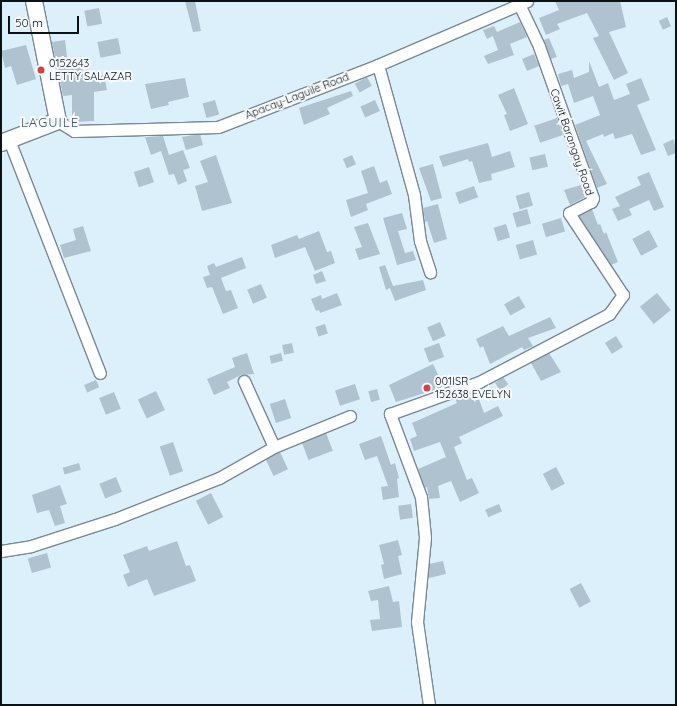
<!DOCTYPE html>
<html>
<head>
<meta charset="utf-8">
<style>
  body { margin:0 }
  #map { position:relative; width:677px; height:706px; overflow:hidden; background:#dcf0fc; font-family:Quicksand,sans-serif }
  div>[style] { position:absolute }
  .building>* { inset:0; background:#afc2cf; transform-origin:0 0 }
  .roads { filter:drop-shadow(1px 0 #778994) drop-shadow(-1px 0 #778994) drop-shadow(0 1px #778994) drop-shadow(0 -1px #778994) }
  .street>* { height:11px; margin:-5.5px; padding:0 5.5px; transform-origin:5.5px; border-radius:5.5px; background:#fff }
  .secondary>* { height:16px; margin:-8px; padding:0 8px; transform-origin:8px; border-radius:8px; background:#fff }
  .dots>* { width:11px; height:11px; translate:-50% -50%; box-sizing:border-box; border:2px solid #f6fafd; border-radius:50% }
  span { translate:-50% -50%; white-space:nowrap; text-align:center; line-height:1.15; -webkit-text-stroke:4px #f6fafd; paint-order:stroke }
  .poi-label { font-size:11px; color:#0b1216 }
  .left { translate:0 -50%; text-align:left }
  .street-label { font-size:11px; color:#0b1216 }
  .quarter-label { font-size:13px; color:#455661; letter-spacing:1px }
  .frame { position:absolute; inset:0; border:2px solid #0b1216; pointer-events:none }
  .scale { position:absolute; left:8px; top:16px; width:71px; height:18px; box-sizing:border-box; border:2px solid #0b1216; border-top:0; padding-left:5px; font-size:12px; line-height:14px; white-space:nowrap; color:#0b1216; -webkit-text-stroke:3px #f6fafd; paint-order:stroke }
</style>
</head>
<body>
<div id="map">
  <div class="building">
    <i style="clip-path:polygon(185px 1px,195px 1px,201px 31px,193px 32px)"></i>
    <i style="clip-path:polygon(555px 1px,620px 1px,626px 27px,609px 32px,628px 73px,614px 80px,593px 38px,599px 36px,587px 13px,557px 24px,560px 29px,546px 35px,539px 18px,559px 10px)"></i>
    <i style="left:99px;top:8px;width:16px;height:15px;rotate:79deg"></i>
    <i style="left:667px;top:17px;width:10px;height:9px;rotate:66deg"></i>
    <i style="clip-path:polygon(520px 22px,527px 37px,510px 44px,514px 55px,488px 64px,484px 56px,498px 50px,493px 36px,487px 39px,483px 30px,494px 26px,497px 32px)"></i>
    <i style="left:118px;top:38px;width:16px;height:21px;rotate:79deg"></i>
    <i style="clip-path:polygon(549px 38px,557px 57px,551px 59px,544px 40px)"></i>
    <i style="clip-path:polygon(65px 40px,68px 65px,81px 63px,84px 78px,104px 75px,107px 90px,94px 92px,94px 121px,72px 122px,72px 95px,63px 96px,52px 42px)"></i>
    <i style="clip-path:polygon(26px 45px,36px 79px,17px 85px,11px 66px,5px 68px,1px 51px)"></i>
    <i style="left:534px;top:54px;width:13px;height:13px;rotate:67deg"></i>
    <i style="clip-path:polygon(589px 61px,599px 87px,608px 83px,614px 100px,630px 94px,626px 84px,641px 78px,650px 100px,637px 105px,656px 150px,641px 155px,632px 134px,615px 139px,613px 133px,604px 137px,603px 134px,586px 141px,607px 184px,597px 188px,575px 125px,600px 115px,593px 96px,574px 103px,568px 84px,561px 86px,558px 74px,572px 70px,574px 78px,589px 72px)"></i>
    <i style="left:367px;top:77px;width:10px;height:14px;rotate:61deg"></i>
    <i style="clip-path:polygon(185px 78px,189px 97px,168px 102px,169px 105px,151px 109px,145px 84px)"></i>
    <i style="clip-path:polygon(514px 88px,528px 124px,510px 131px,504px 115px,507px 114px,498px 95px)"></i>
    <i style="clip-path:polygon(351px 91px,353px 96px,327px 108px,330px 114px,304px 125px,299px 108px)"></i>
    <i style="left:215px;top:100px;width:15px;height:13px;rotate:74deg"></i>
    <i style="left:375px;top:100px;width:12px;height:16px;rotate:66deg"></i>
    <i style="left:557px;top:118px;width:18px;height:24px;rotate:71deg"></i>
    <i style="clip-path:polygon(200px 134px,203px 145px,186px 150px,182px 137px)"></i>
    <i style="clip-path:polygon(163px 136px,169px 155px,183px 150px,190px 168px,183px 170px,187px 181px,178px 185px,174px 174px,169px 175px,161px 151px,151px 155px,145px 137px)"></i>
    <i style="clip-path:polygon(674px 139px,676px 153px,668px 156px,663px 144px)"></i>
    <i style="clip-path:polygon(488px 143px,492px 157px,510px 151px,515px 167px,491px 174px,492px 180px,479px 183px,472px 161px,469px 162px,468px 159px,443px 167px,439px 156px)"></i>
    <i style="left:545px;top:154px;width:13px;height:16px;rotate:77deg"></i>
    <i style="clip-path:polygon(216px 155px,232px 203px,202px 211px,195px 186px,208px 182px,200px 161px)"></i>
    <i style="left:352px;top:155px;width:10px;height:10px;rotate:66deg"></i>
    <i style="clip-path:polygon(433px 164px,442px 198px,431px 201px,419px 168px)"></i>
    <i style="clip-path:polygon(374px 166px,380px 183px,387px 180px,392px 194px,366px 204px,368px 210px,351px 217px,346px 200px,368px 193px,361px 171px)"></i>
    <i style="left:149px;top:167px;width:16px;height:16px;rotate:72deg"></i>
    <i style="clip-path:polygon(649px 172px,664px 207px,654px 211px,649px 200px,629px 209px,632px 215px,618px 221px,612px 209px,620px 206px,615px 197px,641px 185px,637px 177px)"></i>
    <i style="clip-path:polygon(581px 185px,585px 197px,570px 205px,564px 190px)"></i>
    <i style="left:474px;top:186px;width:12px;height:20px;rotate:70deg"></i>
    <i style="left:529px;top:192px;width:14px;height:14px;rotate:73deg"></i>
    <i style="clip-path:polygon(438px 204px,447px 239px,434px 243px,427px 221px,425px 222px,423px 208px)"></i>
    <i style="left:527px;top:209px;width:15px;height:15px;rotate:74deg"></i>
    <i style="clip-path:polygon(592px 209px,598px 225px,600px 224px,604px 234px,606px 232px,618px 262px,611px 265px,579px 216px)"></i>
    <i style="clip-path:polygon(402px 213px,407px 229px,398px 231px,405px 253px,413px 251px,416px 260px,397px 265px,383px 218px)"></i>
    <i style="left:561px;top:218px;width:14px;height:20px;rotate:73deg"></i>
    <i style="clip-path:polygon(368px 223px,380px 254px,359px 260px,355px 249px,362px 247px,354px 227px)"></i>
    <i style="left:506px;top:224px;width:14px;height:13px;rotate:73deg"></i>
    <i style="clip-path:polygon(83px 226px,91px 251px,64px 258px,60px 245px,76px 240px,73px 229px)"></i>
    <i style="left:649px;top:230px;width:19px;height:19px;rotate:62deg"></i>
    <i style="clip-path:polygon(319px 231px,327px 252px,331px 251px,335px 263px,315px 271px,305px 247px,275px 258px,271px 245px,297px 235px,299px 239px)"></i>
    <i style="left:533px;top:240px;width:15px;height:18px;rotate:74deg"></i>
    <i style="clip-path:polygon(242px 257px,246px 268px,221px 278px,226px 291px,231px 290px,238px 308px,223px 314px,212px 287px,207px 288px,203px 277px,210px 275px,207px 266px,214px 263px,216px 267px)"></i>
    <i style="clip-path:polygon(385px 265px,393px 286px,423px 280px,426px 290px,395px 301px,390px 288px,386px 290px,379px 267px)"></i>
    <i style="clip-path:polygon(322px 271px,326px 281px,316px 284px,313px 275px)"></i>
    <i style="left:261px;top:284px;width:15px;height:15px;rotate:67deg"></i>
    <i style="clip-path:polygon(337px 293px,342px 305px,320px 313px,319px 310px,316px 311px,311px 299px,321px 295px,322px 299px)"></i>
    <i style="left:657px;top:293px;width:22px;height:22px;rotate:51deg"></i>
    <i style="left:519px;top:296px;width:13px;height:17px;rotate:61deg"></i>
    <i style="clip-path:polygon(550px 317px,556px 328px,528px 338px,533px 346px,524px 350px,522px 347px,490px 364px,483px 346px,480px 348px,476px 339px,503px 326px,509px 336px)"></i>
    <i style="left:440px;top:322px;width:15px;height:14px;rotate:67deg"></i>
    <i style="left:325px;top:324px;width:10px;height:10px;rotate:73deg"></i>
    <i style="left:616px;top:336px;width:13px;height:13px;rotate:58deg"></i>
    <i style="left:292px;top:343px;width:10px;height:10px;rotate:79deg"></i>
    <i style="left:439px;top:343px;width:15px;height:16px;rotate:70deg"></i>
    <i style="clip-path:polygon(247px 353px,254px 374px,241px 375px,227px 382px,230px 388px,214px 395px,207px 379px,235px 367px,232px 358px)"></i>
    <i style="left:281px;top:353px;width:8px;height:12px;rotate:76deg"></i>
    <i style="clip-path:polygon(549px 353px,561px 372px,541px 381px,531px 363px)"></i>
    <i style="clip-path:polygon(433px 364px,444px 387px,396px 402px,389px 385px)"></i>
    <i style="left:503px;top:377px;width:9px;height:10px;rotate:54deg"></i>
    <i style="left:96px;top:380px;width:8px;height:13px;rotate:67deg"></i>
    <i style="left:355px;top:384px;width:16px;height:21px;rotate:72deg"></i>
    <i style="left:377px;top:389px;width:11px;height:9px;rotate:75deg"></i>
    <i style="left:156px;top:391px;width:21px;height:20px;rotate:65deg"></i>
    <i style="clip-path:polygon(476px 391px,484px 413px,498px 406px,503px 416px,459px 437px,462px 443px,454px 447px,467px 480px,472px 478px,479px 493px,460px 502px,451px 481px,438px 486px,440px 498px,429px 499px,427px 487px,425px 488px,418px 469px,446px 457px,440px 442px,414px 451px,410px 439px,417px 436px,412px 423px,457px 403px,455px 398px)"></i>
    <i style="left:114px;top:392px;width:18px;height:16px;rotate:68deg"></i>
    <i style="left:285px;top:399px;width:20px;height:16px;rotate:72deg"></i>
    <i style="left:326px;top:433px;width:19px;height:26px;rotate:69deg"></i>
    <i style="clip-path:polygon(381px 436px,391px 465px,395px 463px,399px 478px,397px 479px,399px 497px,383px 500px,381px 487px,388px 486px,377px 456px,365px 460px,359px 444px)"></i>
    <i style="left:173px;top:442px;width:31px;height:14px;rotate:71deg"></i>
    <i style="left:280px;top:452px;width:19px;height:16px;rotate:65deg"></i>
    <i style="left:79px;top:463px;width:7px;height:17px;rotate:74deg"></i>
    <i style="left:556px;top:467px;width:19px;height:15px;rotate:62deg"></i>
    <i style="left:116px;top:477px;width:16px;height:18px;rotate:68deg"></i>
    <i style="clip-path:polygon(60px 485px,67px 504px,60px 506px,65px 523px,55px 526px,49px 510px,37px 513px,32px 495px)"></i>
    <i style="left:211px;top:493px;width:27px;height:17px;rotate:63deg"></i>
    <i style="left:411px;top:504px;width:14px;height:13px;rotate:82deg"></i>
    <i style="left:499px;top:504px;width:8px;height:15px;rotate:67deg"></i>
    <i style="clip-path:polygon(398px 540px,402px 555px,398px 556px,402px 574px,384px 579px,381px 565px,384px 564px,379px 545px)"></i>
    <i style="clip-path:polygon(177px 541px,186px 566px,190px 565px,196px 581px,154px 596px,147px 579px,128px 587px,123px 575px,130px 572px,123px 555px,147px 546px,149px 551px)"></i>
    <i style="left:47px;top:553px;width:15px;height:20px;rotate:74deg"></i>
    <i style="clip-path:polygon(443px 561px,446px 574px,429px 578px,429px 564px)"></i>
    <i style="left:581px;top:583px;width:21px;height:13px;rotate:62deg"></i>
    <i style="clip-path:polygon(389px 586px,393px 602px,399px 601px,402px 627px,372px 631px,370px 620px,380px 619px,378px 600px,371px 601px,368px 591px)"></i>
  </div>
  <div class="roads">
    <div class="street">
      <i style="left:378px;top:65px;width:135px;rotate:74.5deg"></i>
      <i style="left:414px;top:195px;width:46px;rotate:82.6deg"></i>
      <i style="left:420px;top:241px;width:33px;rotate:72deg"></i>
      <i style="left:58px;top:121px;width:19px;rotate:32deg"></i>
      <i style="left:74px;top:131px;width:144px;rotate:-1.6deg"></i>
      <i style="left:218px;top:127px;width:172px;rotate:-21.2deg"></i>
      <i style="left:378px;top:65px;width:162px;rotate:-23.2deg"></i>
      <i style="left:9px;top:140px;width:250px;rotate:68.7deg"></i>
      <i style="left:244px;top:381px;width:72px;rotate:65.6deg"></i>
      <i style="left:1px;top:551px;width:30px;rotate:-9deg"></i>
      <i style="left:31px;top:546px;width:88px;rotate:-17.8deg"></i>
      <i style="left:115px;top:519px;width:112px;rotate:-21.5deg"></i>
      <i style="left:219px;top:478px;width:63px;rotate:-29.4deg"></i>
      <i style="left:274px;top:447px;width:82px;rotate:-22.2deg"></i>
      <i style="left:429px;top:705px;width:84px;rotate:-98.2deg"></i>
      <i style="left:417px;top:622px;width:85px;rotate:-84.6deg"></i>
      <i style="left:425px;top:537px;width:40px;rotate:-95.7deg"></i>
      <i style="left:421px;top:497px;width:89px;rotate:-110.5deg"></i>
      <i style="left:390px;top:414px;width:95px;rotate:-19.8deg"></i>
      <i style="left:479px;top:382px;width:147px;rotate:-27.6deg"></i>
      <i style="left:609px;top:314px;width:24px;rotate:-54deg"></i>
      <i style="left:623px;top:295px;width:98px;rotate:-123.4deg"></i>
      <i style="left:569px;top:213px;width:25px;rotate:-27deg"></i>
      <i style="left:591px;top:202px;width:4px;rotate:-63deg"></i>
      <i style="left:593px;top:198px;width:161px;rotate:-109.6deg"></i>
      <i style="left:539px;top:46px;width:47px;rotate:-115.5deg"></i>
    </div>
    <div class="secondary">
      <i style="left:1px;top:143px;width:61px;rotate:-21.1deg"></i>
      <i style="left:58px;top:121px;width:122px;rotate:-101.3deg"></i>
    </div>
  </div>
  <div class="dots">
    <i style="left:41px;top:70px;background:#d34440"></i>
    <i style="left:427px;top:388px;background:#d34440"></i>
  </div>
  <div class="poi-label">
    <span class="left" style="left:49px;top:70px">0152643<br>LETTY SALAZAR</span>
    <span class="left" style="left:435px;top:388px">001ISR<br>152638 EVELYN</span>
  </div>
  <div class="street-label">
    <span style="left:297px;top:96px;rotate:-21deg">Apacay-Laguile Road</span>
    <span style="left:572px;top:142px;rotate:71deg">Cawit Barangay Road</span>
  </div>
  <div class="quarter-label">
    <span style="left:50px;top:122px">LAGUILE</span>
  </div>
  <div class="frame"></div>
  <div class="scale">50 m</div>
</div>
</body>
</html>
